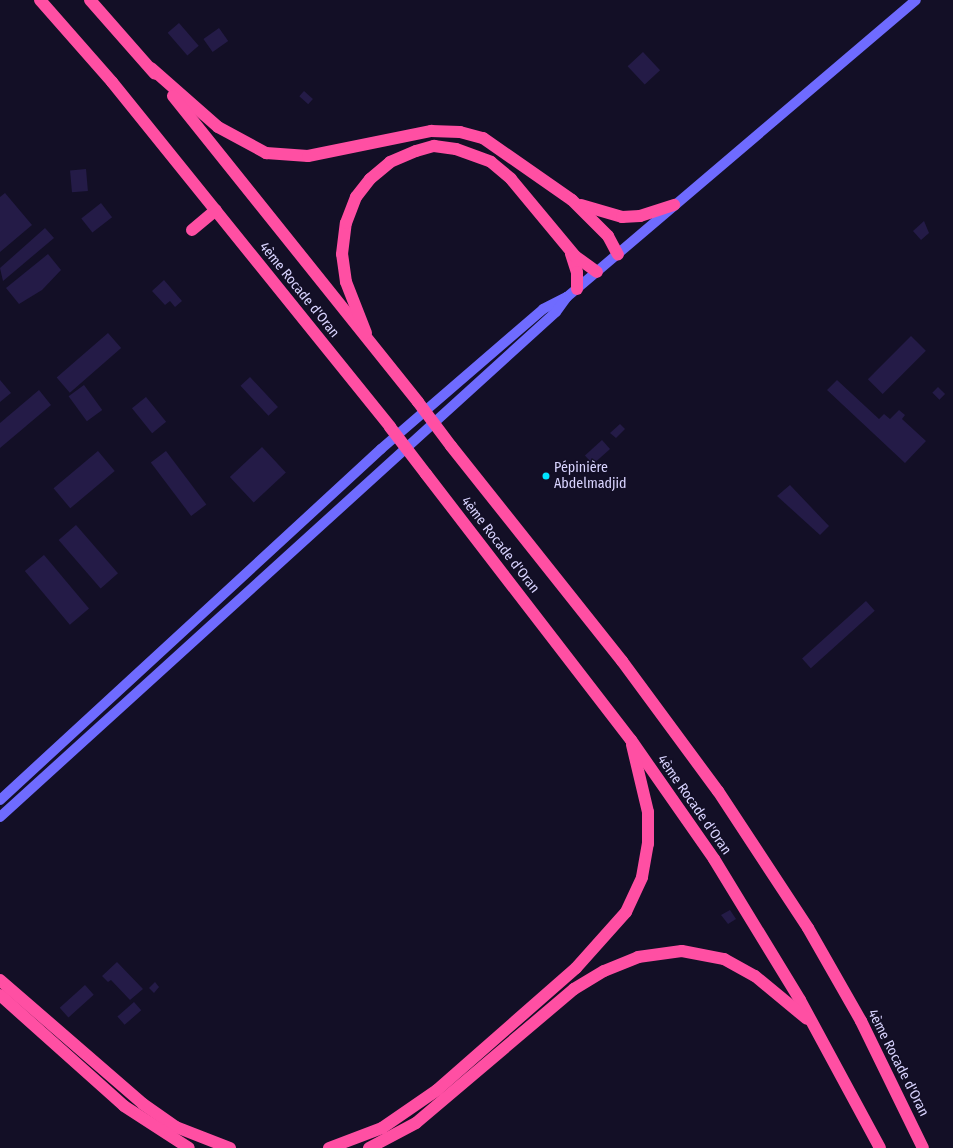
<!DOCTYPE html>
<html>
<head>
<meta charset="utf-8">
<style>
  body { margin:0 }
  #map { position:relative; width:953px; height:1148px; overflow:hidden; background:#130f26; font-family:"Fira Sans Condensed",sans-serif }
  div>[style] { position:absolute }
  .building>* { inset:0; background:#241b47; transform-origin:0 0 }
  .secondary>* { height:10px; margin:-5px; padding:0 5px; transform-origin:5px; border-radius:5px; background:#6f6bff }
  .highway>* { height:12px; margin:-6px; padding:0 6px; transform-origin:6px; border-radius:6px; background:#ff4fa3 }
  .highway-bridge>* { height:12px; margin:-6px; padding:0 6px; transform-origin:6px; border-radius:6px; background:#ff4fa3 }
  .dots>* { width:11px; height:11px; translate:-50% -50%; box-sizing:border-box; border:2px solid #130f26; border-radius:50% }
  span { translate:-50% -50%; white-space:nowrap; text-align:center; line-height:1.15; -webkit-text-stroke:3px #130f26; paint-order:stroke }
  .street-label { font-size:14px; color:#d9d4ff }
  .poi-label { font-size:14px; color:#d9d4ff }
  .left { translate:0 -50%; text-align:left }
</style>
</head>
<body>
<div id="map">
  <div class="building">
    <i style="left:179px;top:23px;width:30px;height:15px;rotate:49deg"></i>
    <i style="left:219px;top:28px;width:16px;height:19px;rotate:55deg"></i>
    <i style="left:643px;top:52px;width:25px;height:21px;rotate:47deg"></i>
    <i style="left:304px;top:91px;width:12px;height:7px;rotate:42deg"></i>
    <i style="left:86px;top:169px;width:22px;height:16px;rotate:85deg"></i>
    <i style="clip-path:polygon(5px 193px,32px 225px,0 252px,0 197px)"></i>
    <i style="left:101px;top:203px;width:18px;height:25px;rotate:52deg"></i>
    <i style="clip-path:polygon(924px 221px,929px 233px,921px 240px,913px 231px)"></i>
    <i style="clip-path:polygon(45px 228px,54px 238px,3px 281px,0 268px)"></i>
    <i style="clip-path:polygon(48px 254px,61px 270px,42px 290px,19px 304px,6px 288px)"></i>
    <i style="clip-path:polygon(164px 280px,182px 301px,175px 307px,170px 301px,165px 305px,152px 291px)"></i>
    <i style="left:108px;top:333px;width:20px;height:68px;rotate:49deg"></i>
    <i style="left:911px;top:336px;width:21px;height:61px;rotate:45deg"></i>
    <i style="left:250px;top:377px;width:41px;height:13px;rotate:47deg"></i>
    <i style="clip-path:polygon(0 380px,11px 393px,0 402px)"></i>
    <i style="clip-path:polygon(837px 380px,879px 419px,884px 414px,890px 419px,899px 410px,905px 415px,902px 419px,926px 441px,905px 463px,827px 390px)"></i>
    <i style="left:84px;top:385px;width:31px;height:19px;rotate:54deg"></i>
    <i style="left:938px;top:387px;width:10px;height:8px;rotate:45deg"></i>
    <i style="clip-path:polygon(39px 390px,51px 405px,0 448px,0 423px)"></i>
    <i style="left:146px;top:397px;width:32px;height:18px;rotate:51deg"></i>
    <i style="clip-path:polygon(620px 424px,625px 429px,616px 438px,610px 433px)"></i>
    <i style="left:602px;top:440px;width:12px;height:23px;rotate:48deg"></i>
    <i style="left:262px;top:447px;width:35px;height:44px;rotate:47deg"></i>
    <i style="left:98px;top:451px;width:26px;height:58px;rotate:50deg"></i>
    <i style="left:166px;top:451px;width:67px;height:19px;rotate:53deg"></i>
    <i style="clip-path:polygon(790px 485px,829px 526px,820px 535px,777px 496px)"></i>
    <i style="left:76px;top:525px;width:64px;height:23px;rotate:49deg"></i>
    <i style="left:44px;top:555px;width:70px;height:25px;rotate:50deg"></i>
    <i style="left:866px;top:601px;width:13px;height:86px;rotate:48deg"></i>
    <i style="clip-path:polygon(730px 910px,736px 919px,728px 924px,721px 915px)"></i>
    <i style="clip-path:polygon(117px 962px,143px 989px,130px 1000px,111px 980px,108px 982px,102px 976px)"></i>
    <i style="clip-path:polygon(155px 982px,159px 987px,154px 993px,149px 988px)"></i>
    <i style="left:85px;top:985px;width:13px;height:34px;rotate:48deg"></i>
    <i style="left:134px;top:1002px;width:11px;height:22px;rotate:49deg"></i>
  </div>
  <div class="secondary">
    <i style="left:0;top:800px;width:518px;rotate:-42.65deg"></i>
    <i style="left:381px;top:449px;width:214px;rotate:-40.8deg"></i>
    <i style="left:543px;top:309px;width:27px;rotate:-27deg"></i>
    <i style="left:0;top:817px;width:751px;rotate:-42.25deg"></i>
    <i style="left:556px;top:312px;width:19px;rotate:-54deg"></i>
    <i style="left:567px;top:297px;width:458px;rotate:-40.4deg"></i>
  </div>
  <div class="highway">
    <i style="left:40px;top:0;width:109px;rotate:48.7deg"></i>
    <i style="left:112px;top:82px;width:443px;rotate:51.1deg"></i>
    <i style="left:90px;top:0;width:98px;rotate:48.7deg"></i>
    <i style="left:151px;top:68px;width:89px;rotate:41.4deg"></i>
    <i style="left:218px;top:127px;width:55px;rotate:28.4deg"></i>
    <i style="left:266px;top:153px;width:42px;rotate:4.1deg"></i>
    <i style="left:308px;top:156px;width:126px;rotate:-11.5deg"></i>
    <i style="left:431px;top:131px;width:29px;rotate:2deg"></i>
    <i style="left:460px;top:132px;width:24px;rotate:15deg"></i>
    <i style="left:483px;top:138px;width:108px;rotate:34.9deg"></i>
    <i style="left:572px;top:200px;width:51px;rotate:45deg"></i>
    <i style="left:608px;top:236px;width:21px;rotate:62deg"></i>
    <i style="left:173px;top:96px;width:392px;rotate:51.3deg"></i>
    <i style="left:581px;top:205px;width:43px;rotate:16.3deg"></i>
    <i style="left:622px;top:217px;width:18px;rotate:-3deg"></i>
    <i style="left:640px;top:216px;width:36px;rotate:-18deg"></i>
    <i style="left:192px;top:230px;width:31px;rotate:-40deg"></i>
    <i style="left:571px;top:254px;width:19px;rotate:72deg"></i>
    <i style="left:577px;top:272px;width:17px;rotate:90deg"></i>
    <i style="left:366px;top:333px;width:55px;rotate:-111.4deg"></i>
    <i style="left:346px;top:282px;width:28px;rotate:-98deg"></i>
    <i style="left:342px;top:254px;width:31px;rotate:-83deg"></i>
    <i style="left:346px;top:223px;width:28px;rotate:-69deg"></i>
    <i style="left:356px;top:197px;width:23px;rotate:-52deg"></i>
    <i style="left:370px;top:179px;width:26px;rotate:-40deg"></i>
    <i style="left:390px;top:162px;width:28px;rotate:-23deg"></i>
    <i style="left:416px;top:151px;width:19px;rotate:-16deg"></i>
    <i style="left:434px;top:146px;width:22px;rotate:8deg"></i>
    <i style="left:456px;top:149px;width:37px;rotate:20deg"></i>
    <i style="left:491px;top:162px;width:26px;rotate:40deg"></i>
    <i style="left:511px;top:179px;width:100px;rotate:50.3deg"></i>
    <i style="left:575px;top:256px;width:27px;rotate:36deg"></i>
    <i style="left:451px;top:446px;width:275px;rotate:51.5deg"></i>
    <i style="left:622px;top:661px;width:162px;rotate:53.6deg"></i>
    <i style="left:718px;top:791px;width:164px;rotate:56.7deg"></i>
    <i style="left:808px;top:928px;width:107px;rotate:60.3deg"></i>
    <i style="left:861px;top:1021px;width:141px;rotate:64deg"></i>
    <i style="left:426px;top:474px;width:336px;rotate:52.4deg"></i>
    <i style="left:631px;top:740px;width:145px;rotate:55.1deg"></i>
    <i style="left:714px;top:859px;width:165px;rotate:58.6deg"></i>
    <i style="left:800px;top:1000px;width:168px;rotate:61.6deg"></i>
    <i style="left:0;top:980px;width:189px;rotate:40.9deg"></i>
    <i style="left:143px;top:1104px;width:40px;rotate:34.9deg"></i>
    <i style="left:176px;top:1127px;width:58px;rotate:21.3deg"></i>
    <i style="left:0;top:995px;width:166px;rotate:41.8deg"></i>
    <i style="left:124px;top:1106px;width:77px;rotate:32.9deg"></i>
    <i style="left:329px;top:1148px;width:57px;rotate:-20.7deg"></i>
    <i style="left:382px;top:1128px;width:67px;rotate:-34.6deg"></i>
    <i style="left:437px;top:1090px;width:185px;rotate:-41.3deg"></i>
    <i style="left:576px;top:968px;width:75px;rotate:-48.2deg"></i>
    <i style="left:626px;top:912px;width:38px;rotate:-65deg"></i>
    <i style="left:642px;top:877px;width:34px;rotate:-80deg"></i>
    <i style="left:648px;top:844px;width:32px;rotate:-90deg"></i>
    <i style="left:648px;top:812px;width:69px;rotate:-103.4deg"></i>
    <i style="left:369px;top:1148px;width:53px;rotate:-28deg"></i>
    <i style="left:416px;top:1123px;width:207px;rotate:-40.3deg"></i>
    <i style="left:574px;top:989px;width:35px;rotate:-31deg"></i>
    <i style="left:604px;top:971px;width:37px;rotate:-22deg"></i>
    <i style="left:638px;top:957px;width:44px;rotate:-7.8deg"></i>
    <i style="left:682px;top:951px;width:43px;rotate:10.8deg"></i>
    <i style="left:724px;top:959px;width:35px;rotate:29deg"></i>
    <i style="left:755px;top:976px;width:67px;rotate:39.6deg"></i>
  </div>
  <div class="highway-bridge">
    <i style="left:418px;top:402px;width:55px;rotate:53.1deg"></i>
    <i style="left:390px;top:427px;width:59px;rotate:52.5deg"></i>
  </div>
  <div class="dots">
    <i style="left:546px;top:476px;background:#00e5ff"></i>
  </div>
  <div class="street-label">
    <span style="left:299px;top:290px;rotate:51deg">4ème Rocade d'Oran</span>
    <span style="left:500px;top:545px;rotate:52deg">4ème Rocade d'Oran</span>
    <span style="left:694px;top:805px;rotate:55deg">4ème Rocade d'Oran</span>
    <span style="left:898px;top:1063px;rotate:63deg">4ème Rocade d'Oran</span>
  </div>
  <div class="poi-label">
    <span class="left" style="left:554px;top:476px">Pépinière<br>Abdelmadjid</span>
  </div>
</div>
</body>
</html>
